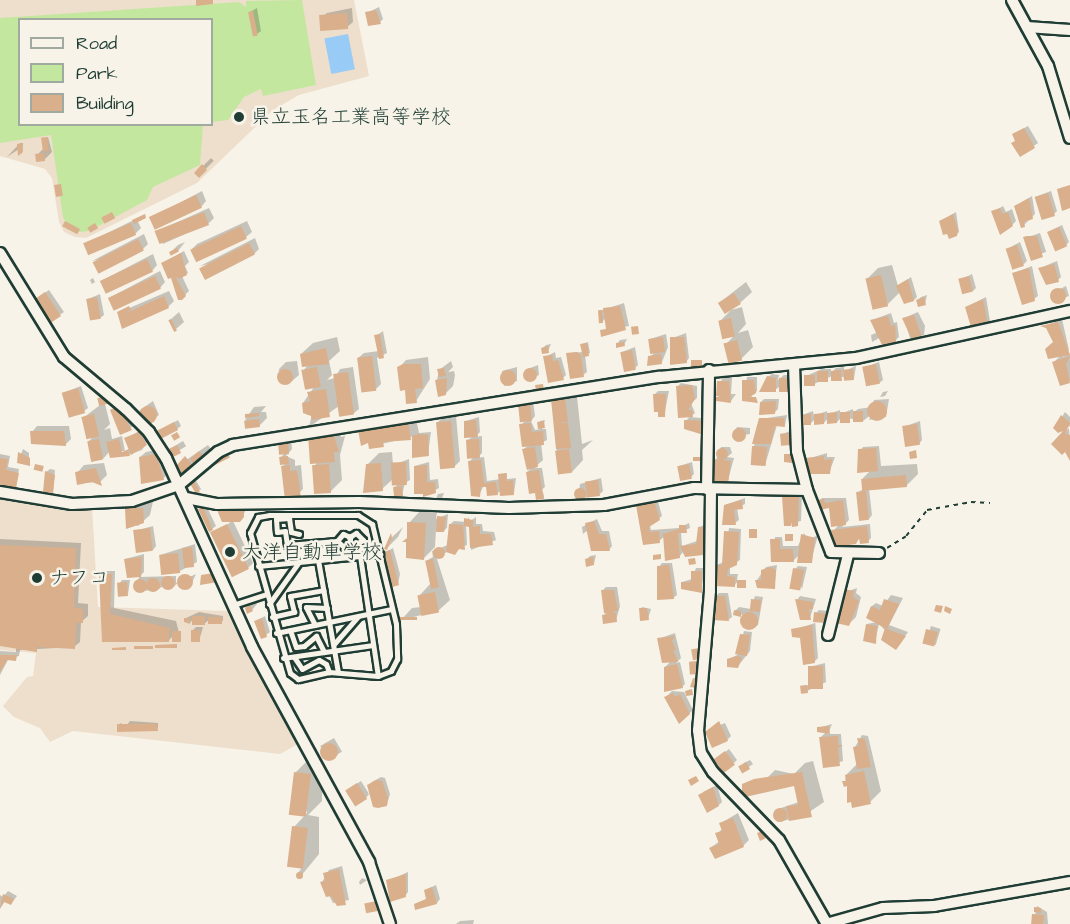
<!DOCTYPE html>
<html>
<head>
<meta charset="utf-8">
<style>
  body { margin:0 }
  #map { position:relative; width:1070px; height:924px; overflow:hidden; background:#f7f3e8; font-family:"Architects Daughter","Klee One",sans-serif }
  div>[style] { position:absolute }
  .built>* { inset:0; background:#eedfcc }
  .green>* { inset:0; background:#c4e7a0 }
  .water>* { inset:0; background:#98cbf5; transform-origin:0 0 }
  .shadow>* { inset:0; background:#0003; transform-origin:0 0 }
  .building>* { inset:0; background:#daaf8b; transform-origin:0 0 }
  .round { border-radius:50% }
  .path>* { height:1.5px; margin-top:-0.75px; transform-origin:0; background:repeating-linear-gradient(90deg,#1f3d34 0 4.5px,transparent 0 9px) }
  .roads { filter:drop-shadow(2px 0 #1f3d34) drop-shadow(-2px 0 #1f3d34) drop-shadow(0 2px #1f3d34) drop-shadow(0 -2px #1f3d34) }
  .service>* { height:5px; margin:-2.5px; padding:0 2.5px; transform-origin:2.5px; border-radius:2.5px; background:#f7f3e8 }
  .minor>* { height:10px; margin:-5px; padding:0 5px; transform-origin:5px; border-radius:5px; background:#f7f3e8 }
  .dots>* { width:16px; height:16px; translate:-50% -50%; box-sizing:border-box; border:3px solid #f7f3e8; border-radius:50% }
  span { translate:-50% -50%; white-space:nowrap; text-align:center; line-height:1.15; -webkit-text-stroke:5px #f7f3e8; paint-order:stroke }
  .poi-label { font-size:20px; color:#1f3d34 }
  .left { translate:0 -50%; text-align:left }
  .legend { position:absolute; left:18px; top:18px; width:195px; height:108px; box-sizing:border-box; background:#f7f3e8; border:2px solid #a1aaa0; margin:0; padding:8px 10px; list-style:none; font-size:18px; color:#1f3d34 }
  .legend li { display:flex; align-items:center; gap:12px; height:30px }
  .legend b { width:30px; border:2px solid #a1aaa0 }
</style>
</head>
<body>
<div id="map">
  <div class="built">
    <i style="clip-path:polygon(evenodd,0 0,354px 0,369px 76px,299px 95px,273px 110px,197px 183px,86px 238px,75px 237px,64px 232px,59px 222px,52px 178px,45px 169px,0 156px,0 0,20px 20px,212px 20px,212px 124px,20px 124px,20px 20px)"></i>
    <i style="clip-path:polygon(0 499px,46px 507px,92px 507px,98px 607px,229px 611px,298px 744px,280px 754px,73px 731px,50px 742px,40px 728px,14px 717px,3px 706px,27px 677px,33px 676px,36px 653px,0 650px)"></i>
  </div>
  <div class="green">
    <i style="clip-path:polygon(302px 0,316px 85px,263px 96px,261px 89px,244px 97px,228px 120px,212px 122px,212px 20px,20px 20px,20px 124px,203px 125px,200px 165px,153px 187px,147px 200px,89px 231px,79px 232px,67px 225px,63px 217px,51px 135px,0 143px,0 18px,239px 2px,246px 7px,246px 1px)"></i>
  </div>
  <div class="water">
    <i style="left:348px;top:34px;width:36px;height:24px;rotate:79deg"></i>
  </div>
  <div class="shadow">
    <i style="clip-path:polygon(379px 7px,383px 19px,380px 22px,367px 13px)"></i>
    <i style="clip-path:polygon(257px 8px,261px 31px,257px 34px,250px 12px)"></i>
    <i style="clip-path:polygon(352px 8px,353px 22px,347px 27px,321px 18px,327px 13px)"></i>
    <i style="clip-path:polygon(1028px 126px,1038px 143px,1021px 155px,1013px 134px)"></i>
    <i style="clip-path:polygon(48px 137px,52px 152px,44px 160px,37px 155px,44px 148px,43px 139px)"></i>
    <i style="clip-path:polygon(20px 143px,23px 143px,22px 153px,20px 154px,19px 149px,7px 157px)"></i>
    <i style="left:211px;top:158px;width:4px;height:21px;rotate:45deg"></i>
    <i style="clip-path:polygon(202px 191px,206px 201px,201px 207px,151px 218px)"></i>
    <i style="clip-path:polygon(1051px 191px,1057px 211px,1054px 214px,1035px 197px)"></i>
    <i style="clip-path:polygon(1032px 196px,1035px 214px,1024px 225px,1016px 206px)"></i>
    <i style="clip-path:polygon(1003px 206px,1006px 212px,1012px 209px,1016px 221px,1012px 225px,993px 212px)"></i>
    <i style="clip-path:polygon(209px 208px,214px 218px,209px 223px,163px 244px,158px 234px,164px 228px)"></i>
    <i style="clip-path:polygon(956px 212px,959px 232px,956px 235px,941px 221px)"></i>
    <i style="clip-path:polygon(146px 214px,137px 220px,141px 228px,135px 234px,85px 244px)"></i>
    <i style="clip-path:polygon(247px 221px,252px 232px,246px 237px,196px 260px,192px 249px,197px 244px)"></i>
    <i style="clip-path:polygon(1062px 225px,1069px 242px,1066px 245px,1048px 232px)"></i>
    <i style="left:1040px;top:233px;width:20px;height:16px;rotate:72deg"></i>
    <i style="clip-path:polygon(144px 234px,148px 244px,143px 249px,92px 261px)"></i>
    <i style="clip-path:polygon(255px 238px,259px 249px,254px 254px,200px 266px)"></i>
    <i style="clip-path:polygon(185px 242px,178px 251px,171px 252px,178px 245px)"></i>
    <i style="clip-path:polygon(1020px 242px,1027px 261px,1023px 265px,1009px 248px)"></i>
    <i style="clip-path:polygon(184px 251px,189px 262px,185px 266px,188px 273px,182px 276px,189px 291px,185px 295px,163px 263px)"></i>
    <i style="clip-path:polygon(153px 254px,157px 265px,152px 271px,101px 281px)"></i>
    <i style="clip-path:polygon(1057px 261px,1061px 277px,1058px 280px,1040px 268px)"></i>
    <i style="clip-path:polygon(892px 265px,898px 286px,911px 277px,917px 297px,914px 300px,900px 292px,888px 304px,866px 280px,878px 268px)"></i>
    <i style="clip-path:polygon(1032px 266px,1038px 296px,1034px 299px,1014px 273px)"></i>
    <i style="clip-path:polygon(160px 271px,165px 282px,160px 288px,109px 298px)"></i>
    <i style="clip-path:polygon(972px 274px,976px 288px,973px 291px,960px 280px)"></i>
    <i style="clip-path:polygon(93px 278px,95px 282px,92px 284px,90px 280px)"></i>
    <i style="clip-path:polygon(746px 282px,752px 292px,740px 303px,719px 303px)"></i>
    <i style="clip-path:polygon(1066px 286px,1069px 296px,1054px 302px,1052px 293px)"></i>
    <i style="clip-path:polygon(49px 290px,64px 312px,49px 322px,40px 296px)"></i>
    <i style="clip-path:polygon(169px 291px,174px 301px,168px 307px,122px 327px,120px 312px)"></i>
    <i style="clip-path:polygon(100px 294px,104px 315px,100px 318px,88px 299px)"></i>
    <i style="clip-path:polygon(927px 295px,925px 304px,918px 300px,921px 297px)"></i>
    <i style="clip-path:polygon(986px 297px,990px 321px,987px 324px,967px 307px)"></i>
    <i style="clip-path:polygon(624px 303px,629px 326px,601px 331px,607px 329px,606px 318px,602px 322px,599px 311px)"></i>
    <i style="clip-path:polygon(742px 307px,746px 324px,738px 333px,748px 330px,753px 347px,741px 359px,726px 344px,734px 336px,720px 321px,731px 310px)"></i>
    <i style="clip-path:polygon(179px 312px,184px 322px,176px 329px,170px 320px)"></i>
    <i style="clip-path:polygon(918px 312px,925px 326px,924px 335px,910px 338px,904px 318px)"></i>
    <i style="clip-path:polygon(891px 313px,894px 323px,897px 322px,899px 337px,895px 341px,881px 337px,872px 342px,871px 335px,876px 333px,872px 320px)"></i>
    <i style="clip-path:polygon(1062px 319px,1069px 350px,1062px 357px,1070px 354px,1070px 381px,1061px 384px,1054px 362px,1061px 355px,1047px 325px)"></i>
    <i style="clip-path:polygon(383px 331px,387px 353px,377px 358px,381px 384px,375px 390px,358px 358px,364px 353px,379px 351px,376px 336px)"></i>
    <i style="clip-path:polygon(686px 333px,689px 358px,686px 362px,670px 339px)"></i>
    <i style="clip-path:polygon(666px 334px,668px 347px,662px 362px,650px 357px,655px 352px,650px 339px)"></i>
    <i style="clip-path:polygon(337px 337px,340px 351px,329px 361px,332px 375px,327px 380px,335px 378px,340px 369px,353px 367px,359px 409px,353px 414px,339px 406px,309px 427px,312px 414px,307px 415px,303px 403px,314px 387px,303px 371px,308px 365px,301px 354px,313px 343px)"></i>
    <i style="clip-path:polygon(627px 339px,624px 345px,617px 344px,620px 340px)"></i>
    <i style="clip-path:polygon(588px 342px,590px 353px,585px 355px,587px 372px,583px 375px,568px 353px,583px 352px,582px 344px)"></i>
    <i style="clip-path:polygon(551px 344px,548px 351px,543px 348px,546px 345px)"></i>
    <i style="clip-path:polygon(635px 347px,638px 365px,635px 368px,622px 352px)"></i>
    <i style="clip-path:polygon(555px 352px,556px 358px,561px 357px,566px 375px,563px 378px,545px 357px)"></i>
    <i style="clip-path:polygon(428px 357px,430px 379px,416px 401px,399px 368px,406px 360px)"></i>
    <i style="clip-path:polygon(297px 361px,299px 375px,291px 382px,281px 384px,279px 369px,286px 362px)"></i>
    <i style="clip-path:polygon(451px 361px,453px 367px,448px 372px,454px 371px,455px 375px,453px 386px,445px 394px,437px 380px,439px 370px)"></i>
    <i style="clip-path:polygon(879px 362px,883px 380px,879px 383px,863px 368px)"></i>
    <i style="clip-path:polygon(538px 365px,539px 375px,527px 380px,525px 370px)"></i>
    <i style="clip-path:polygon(856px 366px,854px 378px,832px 376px,814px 384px,806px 376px,822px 369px,831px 369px,831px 373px,836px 368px,844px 367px,844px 371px)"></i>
    <i style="clip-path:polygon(517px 367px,517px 381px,504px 386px,502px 371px)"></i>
    <i style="clip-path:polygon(772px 374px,779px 375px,778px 380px,784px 375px,795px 375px,775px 390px,768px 377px)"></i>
    <i style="clip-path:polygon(747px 377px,757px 377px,757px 391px,751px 396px,756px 400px,744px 400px)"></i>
    <i style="clip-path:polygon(722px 378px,732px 378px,731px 394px,736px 394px,731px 401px,718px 400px)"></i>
    <i style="clip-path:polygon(681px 383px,697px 386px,697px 398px,691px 403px,695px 413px,690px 417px,713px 419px,710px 430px,686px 421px,690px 416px,678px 386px)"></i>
    <i style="clip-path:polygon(81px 386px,88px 408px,84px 411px,63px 393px)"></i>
    <i style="clip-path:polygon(576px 387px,582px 444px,593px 440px,582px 450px,583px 460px,572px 472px,559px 473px,552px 400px)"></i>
    <i style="clip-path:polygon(658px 391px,669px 391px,664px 416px,654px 395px)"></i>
    <i style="clip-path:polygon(888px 391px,885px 396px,880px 397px,883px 392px)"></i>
    <i style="clip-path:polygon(102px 395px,111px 400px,105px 404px,110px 424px,104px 430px,110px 428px,112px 439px,122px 436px,125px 451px,130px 448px,125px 439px,143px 429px,150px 438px,142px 450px,125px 456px,124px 451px,110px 451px,103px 459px,88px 442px,94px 436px,83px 418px,100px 405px)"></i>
    <i style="clip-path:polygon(764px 399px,779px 399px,778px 409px,775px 412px,761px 402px)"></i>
    <i style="clip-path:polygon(889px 399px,886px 417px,869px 420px,873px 413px,863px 421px,842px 417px,837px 422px,828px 418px,824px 423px,816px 418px,811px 423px,802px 415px,813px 411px,814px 416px,827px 411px,827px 415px,840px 410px,840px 414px,853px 409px,853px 413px,858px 409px,872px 407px,874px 400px)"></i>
    <i style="clip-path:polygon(153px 401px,159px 415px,146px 424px,140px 410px)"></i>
    <i style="clip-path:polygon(533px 401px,535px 416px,531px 421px,535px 430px,540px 429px,540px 421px,545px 420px,542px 429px,546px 429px,547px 440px,541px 443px,543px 460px,534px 468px,542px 468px,545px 487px,539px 492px,543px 492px,544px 497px,538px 499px,537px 494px,540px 491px,530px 492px,527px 472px,534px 466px,526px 467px,524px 449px,528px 445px,523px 445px,521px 425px,525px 421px,521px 421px,519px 405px)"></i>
    <i style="clip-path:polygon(121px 404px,135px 425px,121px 433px,111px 410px)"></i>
    <i style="clip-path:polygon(254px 407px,266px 406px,261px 412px,266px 412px,267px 418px,259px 426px,245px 420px)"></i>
    <i style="clip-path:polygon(1065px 412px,1070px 417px,1070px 426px,1059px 431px,1055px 428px)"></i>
    <i style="clip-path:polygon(415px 414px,419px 433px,431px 432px,428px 454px,414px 436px,370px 447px)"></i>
    <i style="clip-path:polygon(787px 415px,785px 425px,777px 425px,765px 465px,754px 446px,761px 419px)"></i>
    <i style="clip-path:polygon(456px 416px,460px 461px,454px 467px,437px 423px,443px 417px)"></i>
    <i style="clip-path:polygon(479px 417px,480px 432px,475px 437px,482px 436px,482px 453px,477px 458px,484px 457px,487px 481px,501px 479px,500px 475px,507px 473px,507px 479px,516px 478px,514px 493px,501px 490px,497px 494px,484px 485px,479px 495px,469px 462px,474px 457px,467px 441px,473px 436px,466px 421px)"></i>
    <i style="clip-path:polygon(178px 420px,181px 426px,177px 429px,160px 430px)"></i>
    <i style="clip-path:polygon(920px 421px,922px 440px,919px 444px,903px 427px)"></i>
    <i style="clip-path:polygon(37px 426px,69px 426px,71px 439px,65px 445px,32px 432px)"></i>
    <i style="clip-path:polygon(340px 427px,341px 437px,345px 436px,340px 455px,342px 480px,330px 492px,314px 466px,318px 462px,310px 435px)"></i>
    <i style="clip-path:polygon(737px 427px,750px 428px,750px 434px,732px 437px)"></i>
    <i style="clip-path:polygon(1069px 428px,1070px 444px,1065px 449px,1053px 444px)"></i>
    <i style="clip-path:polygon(793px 430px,794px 440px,791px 444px,782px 434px)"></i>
    <i style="clip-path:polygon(291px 439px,292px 449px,286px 456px,295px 460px,295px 466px,301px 465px,303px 489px,297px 495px,282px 467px,287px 462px,281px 457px,285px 453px,279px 444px)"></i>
    <i style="left:183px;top:441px;width:6px;height:19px;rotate:59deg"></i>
    <i style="clip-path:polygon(208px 445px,211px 449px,179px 474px,179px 465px)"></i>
    <i style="clip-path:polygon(879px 446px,881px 466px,917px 464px,918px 474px,906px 486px,869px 489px,872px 515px,869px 519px,857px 493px,863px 489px,863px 478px,871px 470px,859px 471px,858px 454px,863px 447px)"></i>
    <i style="clip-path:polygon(721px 447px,730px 447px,732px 453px,727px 457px,734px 458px,728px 480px,716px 460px)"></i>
    <i style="clip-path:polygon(23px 449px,29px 453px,29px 464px,18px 462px)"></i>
    <i style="clip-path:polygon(162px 449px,168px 473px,163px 479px,140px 457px,146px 452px)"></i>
    <i style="clip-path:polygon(392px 452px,393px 465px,409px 459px,410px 480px,405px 483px,402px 495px,394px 488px,398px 484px,394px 478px,382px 489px,367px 465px,379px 453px)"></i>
    <i style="clip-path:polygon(827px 453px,827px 457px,835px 457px,829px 473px,807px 459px)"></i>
    <i style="clip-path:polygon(0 454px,10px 456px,8px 467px,19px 469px,16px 486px,0 484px)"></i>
    <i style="clip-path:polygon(429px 462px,430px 480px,438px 479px,439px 488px,425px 495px,415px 466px)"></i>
    <i style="clip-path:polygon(692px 462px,694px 474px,691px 477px,679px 466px)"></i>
    <i style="clip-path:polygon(104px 463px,107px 475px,100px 482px,78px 483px,77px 473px,84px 465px)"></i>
    <i style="clip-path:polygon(50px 469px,55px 470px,53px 491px,46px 472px)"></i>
    <i style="clip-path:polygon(601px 478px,603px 491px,599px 495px,578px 499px,580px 484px)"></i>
    <i style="left:195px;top:479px;width:12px;height:5px;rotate:59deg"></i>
    <i style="clip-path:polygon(802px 492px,801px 521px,786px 524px,784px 497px)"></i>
    <i style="clip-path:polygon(444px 493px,441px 501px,435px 501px,438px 494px)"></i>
    <i style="clip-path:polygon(138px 497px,154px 497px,150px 515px,138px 526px,130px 523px,126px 509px)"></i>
    <i style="clip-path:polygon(657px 498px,662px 516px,650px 526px,651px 530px,679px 528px,689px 523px,690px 528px,681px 532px,682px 546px,697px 541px,699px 527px,707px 524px,702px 553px,683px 552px,679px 557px,665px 536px,659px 541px,644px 543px,638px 505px)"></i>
    <i style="clip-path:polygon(745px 498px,745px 504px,737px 508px,739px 520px,735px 523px,725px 505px)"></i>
    <i style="clip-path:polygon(822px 498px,846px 498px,849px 520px,842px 527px,870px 524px,871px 538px,868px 541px,860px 538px,856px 542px,833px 531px,839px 525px,830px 507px,819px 501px)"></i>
    <i style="clip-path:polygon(206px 505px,216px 526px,212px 529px,200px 509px)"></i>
    <i style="clip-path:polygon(224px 506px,248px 506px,240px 521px,233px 521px,253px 563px,248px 568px,213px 535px,232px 521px,219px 511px)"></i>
    <i style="clip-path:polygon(420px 511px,437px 512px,436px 519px,448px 514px,447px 527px,454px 521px,466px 522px,469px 517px,469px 522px,476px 517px,476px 524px,482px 524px,483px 531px,494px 532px,496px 540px,471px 550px,470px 522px,466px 524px,467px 545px,436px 556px,450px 600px,438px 611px,401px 620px,412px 608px,421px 607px,419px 596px,430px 584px,426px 561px,433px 557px,432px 551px,448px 545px,450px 524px,444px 531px,436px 530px,435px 547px,424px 558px,408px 538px,409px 523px)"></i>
    <i style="clip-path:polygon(597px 519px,602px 531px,609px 531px,612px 546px,609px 550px,588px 530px,583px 534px,582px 527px)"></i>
    <i style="clip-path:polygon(153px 526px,156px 546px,153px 550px,135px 531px)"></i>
    <i style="clip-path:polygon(403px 527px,398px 537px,387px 548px,391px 538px)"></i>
    <i style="clip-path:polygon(729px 528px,741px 529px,740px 560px,730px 566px,730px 574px,738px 574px,737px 580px,746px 580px,745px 587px,738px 581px,734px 586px,716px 565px,724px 562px)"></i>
    <i style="clip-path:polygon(804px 533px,808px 540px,818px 535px,811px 561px,799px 555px,793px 561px,772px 561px,775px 537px,782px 537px,783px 546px,798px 546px)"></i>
    <i style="clip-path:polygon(0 539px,81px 543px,78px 603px,88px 604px,88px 616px,81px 622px,80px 642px,74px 647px,20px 650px,19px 656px,9px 658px,0 675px,0 651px,16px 652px,16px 645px,0 645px)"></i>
    <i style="clip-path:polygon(195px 544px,197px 562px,180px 571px,160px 555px)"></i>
    <i style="clip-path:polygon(393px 548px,400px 574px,398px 584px,384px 553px)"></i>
    <i style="clip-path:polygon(144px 554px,144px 572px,141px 575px,125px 559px)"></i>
    <i style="clip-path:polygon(596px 555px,594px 564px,587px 559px,590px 556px)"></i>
    <i style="clip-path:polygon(662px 563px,672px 563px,677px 595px,673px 598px,659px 567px)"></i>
    <i style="clip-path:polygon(777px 565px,774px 588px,757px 580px,766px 567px)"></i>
    <i style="clip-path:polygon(798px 566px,807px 567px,802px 589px,795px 569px)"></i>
    <i style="clip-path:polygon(696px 568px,705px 568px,701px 591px,692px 591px,690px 585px,682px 582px,692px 579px)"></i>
    <i style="clip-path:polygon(104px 571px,115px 571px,114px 608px,176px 621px,181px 640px,173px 636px,169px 640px,104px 641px,100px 574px)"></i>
    <i style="clip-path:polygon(196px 574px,191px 585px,178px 587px,178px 583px,173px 587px,164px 588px,164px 585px,159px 589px,136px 592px,139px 577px,176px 576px,176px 583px)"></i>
    <i style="clip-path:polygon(122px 580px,130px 580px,128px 594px,119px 584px)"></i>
    <i style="clip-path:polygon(606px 587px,617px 587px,620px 606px,616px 620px,604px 615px,609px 611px,602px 591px)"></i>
    <i style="clip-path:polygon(857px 588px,856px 593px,861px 597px,856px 617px,849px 624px,843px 593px)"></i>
    <i style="clip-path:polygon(719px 593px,728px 593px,732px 617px,728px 620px,716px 596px)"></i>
    <i style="clip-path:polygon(891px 595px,903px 598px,889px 625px,908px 632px,899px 645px,879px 624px,875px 642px,867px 624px,877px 622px,868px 617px,872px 606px,876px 603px,883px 606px)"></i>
    <i style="clip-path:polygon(755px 596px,763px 597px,758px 625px,754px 628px,742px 626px,743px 615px,735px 614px,736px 610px,739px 607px,751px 609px)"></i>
    <i style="clip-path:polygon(800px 596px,816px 599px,810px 618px,797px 600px)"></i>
    <i style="clip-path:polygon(256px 601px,257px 604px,252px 610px,246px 608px)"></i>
    <i style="clip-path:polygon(642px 607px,651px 609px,648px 619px,641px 609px)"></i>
    <i style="clip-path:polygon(819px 610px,834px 612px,815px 620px,818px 658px,814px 662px,802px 637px,793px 630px,815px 623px,816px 613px)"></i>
    <i style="clip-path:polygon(199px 612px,223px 616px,223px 621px,210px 619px,204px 624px,193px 619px,190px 623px,186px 618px)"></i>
    <i style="clip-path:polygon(265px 616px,270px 632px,266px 635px,256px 621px)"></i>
    <i style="left:931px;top:626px;width:10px;height:17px;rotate:17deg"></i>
    <i style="clip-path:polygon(196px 627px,203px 627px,199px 641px,192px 631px)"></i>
    <i style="clip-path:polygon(744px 631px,752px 632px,750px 651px,738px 666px,729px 659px,737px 655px)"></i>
    <i style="clip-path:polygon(675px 633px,681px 658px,676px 663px,680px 662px,685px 684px,682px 687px,665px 667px,671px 661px,658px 639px)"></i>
    <i style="clip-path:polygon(825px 663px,826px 682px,807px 691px,802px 686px,810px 685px,809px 667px)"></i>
    <i style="clip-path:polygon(672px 691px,684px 692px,693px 710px,680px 722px,666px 697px)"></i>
    <i style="clip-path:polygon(130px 721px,158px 723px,158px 728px,118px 730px,120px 723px,126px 726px)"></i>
    <i style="clip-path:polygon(725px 723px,731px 736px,727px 740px,710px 729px)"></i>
    <i style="clip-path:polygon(832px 724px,828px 734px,841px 734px,843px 761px,824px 767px,821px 737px,825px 733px,818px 728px)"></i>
    <i style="clip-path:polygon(862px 735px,868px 736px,881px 791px,870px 802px,845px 785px,846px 775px,857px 764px,855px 747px)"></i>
    <i style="left:334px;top:738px;width:16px;height:16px;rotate:60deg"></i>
    <i style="clip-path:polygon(729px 749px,737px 760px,734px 763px,720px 756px)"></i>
    <i style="clip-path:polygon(750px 760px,753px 764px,743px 771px,744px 763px)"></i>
    <i style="clip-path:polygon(307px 761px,322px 763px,322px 801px,308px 815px,319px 817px,319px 854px,301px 876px,296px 876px,303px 866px,294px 827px,307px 813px,296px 772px)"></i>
    <i style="clip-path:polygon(813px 761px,824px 802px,802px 817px,777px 822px,775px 810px,799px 802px,795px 782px,744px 786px,768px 777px,775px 770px,794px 774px,805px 763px)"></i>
    <i style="clip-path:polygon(381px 777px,385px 778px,390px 794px,387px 804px,372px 782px)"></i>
    <i style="clip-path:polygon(361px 781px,369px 794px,366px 798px,347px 790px)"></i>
    <i style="clip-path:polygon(717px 785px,722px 802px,719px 805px,703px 792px)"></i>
    <i style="clip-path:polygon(738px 813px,749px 840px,743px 846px,710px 848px,720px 841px,717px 834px,723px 828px,721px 823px)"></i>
    <i style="clip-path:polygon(342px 866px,349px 900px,333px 903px,322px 882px,329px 870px)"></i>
    <i style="clip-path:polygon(408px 872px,408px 892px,405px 896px,388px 881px)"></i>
    <i style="clip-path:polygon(362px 878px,367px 880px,360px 885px,359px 882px)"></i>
    <i style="clip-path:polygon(436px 885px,440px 899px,437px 903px,416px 905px,428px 898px,425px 890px)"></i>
    <i style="clip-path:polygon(8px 891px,17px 896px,11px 904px,5px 901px,0 909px,0 895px,3px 897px)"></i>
    <i style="clip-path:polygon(1037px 906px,1047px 912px,1048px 924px,1033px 924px)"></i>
    <i style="clip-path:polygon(474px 920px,473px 924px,456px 924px,460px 921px)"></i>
  </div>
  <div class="building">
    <i style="clip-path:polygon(196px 0,213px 0,213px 4px,196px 6px)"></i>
    <i style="clip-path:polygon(376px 10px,381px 24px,368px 26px,365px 12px)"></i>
    <i style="left:253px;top:11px;width:25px;height:5px;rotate:79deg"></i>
    <i style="left:347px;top:13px;width:16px;height:28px;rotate:86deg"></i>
    <i style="clip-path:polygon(1024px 128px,1035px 148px,1020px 157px,1011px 143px,1015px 141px,1012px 134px)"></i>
    <i style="left:47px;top:137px;width:14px;height:6px;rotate:82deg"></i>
    <i style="clip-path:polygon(22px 143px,23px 152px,18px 156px,17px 144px)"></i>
    <i style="left:44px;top:153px;width:8px;height:9px;rotate:83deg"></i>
    <i style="clip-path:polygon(202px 164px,207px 170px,199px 178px,194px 173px)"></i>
    <i style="left:61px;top:184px;width:12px;height:7px;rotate:81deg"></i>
    <i style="clip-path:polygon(1070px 185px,1070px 208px,1062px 211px,1057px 189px)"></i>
    <i style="left:1048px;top:193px;width:24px;height:14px;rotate:73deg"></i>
    <i style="left:196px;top:195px;width:14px;height:52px;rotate:65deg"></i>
    <i style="clip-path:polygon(1029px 198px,1033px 219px,1024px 222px,1025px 227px,1021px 228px,1014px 206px)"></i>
    <i style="clip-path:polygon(1000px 208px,1002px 214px,1008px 212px,1013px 226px,1000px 235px,991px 211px)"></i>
    <i style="left:112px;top:212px;width:7px;height:12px;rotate:63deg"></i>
    <i style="left:204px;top:212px;width:14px;height:53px;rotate:69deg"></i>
    <i style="clip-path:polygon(145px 214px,146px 218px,134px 224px,132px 220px)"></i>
    <i style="clip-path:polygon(953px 214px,958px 230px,957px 236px,949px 239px,947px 234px,943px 235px,939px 221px)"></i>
    <i style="left:65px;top:221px;width:17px;height:6px;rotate:28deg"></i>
    <i style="left:95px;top:223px;width:6px;height:9px;rotate:59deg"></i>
    <i style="left:131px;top:223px;width:13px;height:52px;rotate:67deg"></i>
    <i style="left:241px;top:226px;width:14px;height:56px;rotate:65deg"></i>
    <i style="left:1059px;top:227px;width:21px;height:13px;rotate:67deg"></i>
    <i style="clip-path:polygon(1027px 236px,1037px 236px,1043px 257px,1031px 261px,1023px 237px)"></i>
    <i style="left:138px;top:239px;width:13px;height:51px;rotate:63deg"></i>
    <i style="left:249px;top:243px;width:13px;height:56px;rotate:63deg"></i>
    <i style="left:1017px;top:245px;width:22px;height:12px;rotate:72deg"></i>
    <i style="left:177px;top:248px;width:4px;height:9px;rotate:63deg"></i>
    <i style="clip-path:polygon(181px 253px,187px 275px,179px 279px,175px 276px,186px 296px,182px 300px,178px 300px,171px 278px,168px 279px,161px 263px)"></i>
    <i style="left:147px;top:259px;width:14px;height:52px;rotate:65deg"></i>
    <i style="clip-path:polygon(1054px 264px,1059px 282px,1046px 285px,1038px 268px)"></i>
    <i style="clip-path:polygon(1029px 268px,1035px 301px,1022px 305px,1012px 273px)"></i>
    <i style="left:881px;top:275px;width:32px;height:16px;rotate:77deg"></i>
    <i style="left:155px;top:276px;width:14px;height:52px;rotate:65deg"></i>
    <i style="left:969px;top:276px;width:16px;height:11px;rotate:76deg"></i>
    <i style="clip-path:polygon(908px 279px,914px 301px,904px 304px,896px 286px)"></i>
    <i class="round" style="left:1050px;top:288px;width:16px;height:16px"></i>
    <i style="clip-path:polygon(45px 292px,61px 316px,49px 324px,39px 313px,42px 311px,35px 299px)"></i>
    <i style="left:734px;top:293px;width:13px;height:19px;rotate:58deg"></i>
    <i style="clip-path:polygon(164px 296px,169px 308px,122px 329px,117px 312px,129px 306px,131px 310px,124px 314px)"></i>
    <i style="left:97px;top:297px;width:22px;height:11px;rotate:80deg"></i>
    <i style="clip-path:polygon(924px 297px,926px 305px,918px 307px,916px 300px)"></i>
    <i style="clip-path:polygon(983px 299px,988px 326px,971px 327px,965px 307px)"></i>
    <i style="clip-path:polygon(620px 306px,626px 330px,601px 337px,600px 330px,606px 329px,603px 308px)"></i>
    <i style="left:602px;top:310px;width:13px;height:4px;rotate:86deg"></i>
    <i style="clip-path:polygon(914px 315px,922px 337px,913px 342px,902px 318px)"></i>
    <i style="clip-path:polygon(888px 316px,891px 326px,895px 325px,896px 342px,882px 345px,870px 320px)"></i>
    <i style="left:731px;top:318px;width:19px;height:13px;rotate:78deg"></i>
    <i style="left:171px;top:319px;width:13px;height:3px;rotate:63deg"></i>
    <i style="clip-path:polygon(1058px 322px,1070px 355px,1048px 359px,1045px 349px,1053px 342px,1046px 328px,1040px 326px)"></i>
    <i style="left:638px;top:326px;width:8px;height:7px;rotate:83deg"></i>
    <i style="clip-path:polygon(380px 334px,384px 358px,379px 359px,374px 335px)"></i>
    <i style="left:663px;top:337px;width:15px;height:15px;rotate:82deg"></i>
    <i style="clip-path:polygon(670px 337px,684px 337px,687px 363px,670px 365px)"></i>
    <i style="left:737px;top:340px;width:21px;height:14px;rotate:76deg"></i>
    <i style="clip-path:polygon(624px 342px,625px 346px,616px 348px,616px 343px)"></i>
    <i style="clip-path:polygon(587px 343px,589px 356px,583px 357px,580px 344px)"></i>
    <i style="clip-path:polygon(548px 346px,549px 353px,542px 354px,541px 348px)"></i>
    <i style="clip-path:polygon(326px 348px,329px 364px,302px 367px,300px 354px)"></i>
    <i style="left:632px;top:350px;width:20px;height:12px;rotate:79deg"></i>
    <i style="clip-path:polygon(577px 352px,581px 355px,584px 377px,570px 379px,566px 353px)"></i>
    <i style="clip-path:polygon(661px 354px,662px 364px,647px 366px,648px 356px)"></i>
    <i style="clip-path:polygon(552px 355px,553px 361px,558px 360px,564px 380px,548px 383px,543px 356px)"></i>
    <i style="left:372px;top:356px;width:35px;height:15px;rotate:83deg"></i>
    <i style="clip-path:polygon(1070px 356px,1066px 364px,1070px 383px,1060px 386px,1052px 362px)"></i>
    <i style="left:702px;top:360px;width:7px;height:11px;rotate:90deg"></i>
    <i style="clip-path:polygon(403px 364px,421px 364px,423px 388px,415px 389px,417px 403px,406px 404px,405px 390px,400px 391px,397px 367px)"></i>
    <i style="left:876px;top:364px;width:20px;height:14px;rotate:79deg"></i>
    <i style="left:317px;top:367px;width:20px;height:16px;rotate:79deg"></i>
    <i style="clip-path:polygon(444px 368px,446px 376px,439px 377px,437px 369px)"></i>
    <i class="round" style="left:523px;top:368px;width:14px;height:14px"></i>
    <i class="round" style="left:277px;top:369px;width:16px;height:16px"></i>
    <i style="left:853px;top:369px;width:11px;height:10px;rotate:85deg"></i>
    <i class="round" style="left:500px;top:370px;width:16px;height:16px"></i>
    <i style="clip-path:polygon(841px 370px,842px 381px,831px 381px,831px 371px)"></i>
    <i style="left:828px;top:371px;width:11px;height:11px;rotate:90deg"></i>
    <i style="left:348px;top:372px;width:43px;height:15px;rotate:82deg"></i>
    <i style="left:804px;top:375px;width:11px;height:11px"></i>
    <i style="clip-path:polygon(767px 376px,776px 378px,776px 392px,759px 392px)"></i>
    <i style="clip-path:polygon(447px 378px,446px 395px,438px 397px,435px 380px)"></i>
    <i style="left:779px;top:378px;width:13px;height:14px"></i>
    <i style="clip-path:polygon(742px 380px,754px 380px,756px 393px,750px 397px,756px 397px,758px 403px,742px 401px)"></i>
    <i style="clip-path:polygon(717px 381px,729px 381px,731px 403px,716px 401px,716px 397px,723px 396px,716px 396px)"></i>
    <i style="left:543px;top:384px;width:7px;height:8px;rotate:82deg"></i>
    <i style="clip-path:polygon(692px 385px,695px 399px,688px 410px,692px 410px,693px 417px,678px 418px,676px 386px)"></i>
    <i style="left:78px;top:388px;width:26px;height:17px;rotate:74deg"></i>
    <i style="clip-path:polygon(326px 389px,330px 417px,312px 420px,311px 416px,303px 413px,302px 403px,310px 401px,307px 392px)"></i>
    <i style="clip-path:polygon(653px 394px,666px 394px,665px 417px,658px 417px,658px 412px,654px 412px)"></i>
    <i style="left:106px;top:396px;width:8px;height:9px;rotate:76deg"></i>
    <i style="clip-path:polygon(565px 398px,568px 422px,557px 423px,568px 423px,571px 448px,556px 449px,551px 399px)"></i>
    <i class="round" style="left:867px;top:401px;width:20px;height:20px"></i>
    <i style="clip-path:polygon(776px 401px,775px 414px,759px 415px,760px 402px)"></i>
    <i style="left:530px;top:403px;width:18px;height:12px;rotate:84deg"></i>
    <i class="round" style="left:139px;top:406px;width:18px;height:18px"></i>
    <i style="clip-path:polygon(118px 406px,132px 430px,120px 435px,110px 410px)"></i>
    <i style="left:853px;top:411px;width:10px;height:11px"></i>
    <i style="clip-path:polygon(837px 412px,837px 423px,827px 424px,827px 413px)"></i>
    <i style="left:840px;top:412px;width:10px;height:11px"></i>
    <i style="clip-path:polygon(259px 413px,259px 416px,245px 418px,245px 414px)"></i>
    <i style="clip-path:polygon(824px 413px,824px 424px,814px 425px,814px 414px)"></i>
    <i style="left:94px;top:414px;width:23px;height:13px;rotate:77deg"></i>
    <i style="clip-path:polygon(811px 414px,811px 425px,801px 425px,800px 415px)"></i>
    <i style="clip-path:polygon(1061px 415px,1070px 423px,1065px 434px,1070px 435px,1070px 461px,1065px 452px,1062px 455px,1051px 444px,1063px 431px,1058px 433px,1053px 428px)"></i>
    <i style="clip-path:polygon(759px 418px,784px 418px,785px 427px,775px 426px,771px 444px,752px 444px)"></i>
    <i style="left:259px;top:419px;width:8px;height:15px;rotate:83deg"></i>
    <i style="clip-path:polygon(476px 420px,478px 437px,464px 438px,464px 421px)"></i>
    <i style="clip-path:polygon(684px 420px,708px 421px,707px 436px,684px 429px)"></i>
    <i style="clip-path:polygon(408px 421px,411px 440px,383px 442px,384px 447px,369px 449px,368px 443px,361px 446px,358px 430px)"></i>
    <i style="left:451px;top:421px;width:47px;height:15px;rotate:85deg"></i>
    <i style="left:544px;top:421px;width:7px;height:7px;rotate:82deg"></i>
    <i style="left:174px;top:422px;width:9px;height:23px;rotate:63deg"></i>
    <i style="clip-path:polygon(531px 423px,532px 432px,543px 431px,544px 445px,522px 447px,519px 424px)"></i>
    <i style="left:917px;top:424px;width:21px;height:15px;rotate:82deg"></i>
    <i class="round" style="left:732px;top:428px;width:14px;height:14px"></i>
    <i style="clip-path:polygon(30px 431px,64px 431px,66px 446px,31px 444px)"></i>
    <i style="clip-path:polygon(139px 432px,147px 445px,131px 455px,124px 438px)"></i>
    <i style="left:177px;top:432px;width:6px;height:7px;rotate:59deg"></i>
    <i style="clip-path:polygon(333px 433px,339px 452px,334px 452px,335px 462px,310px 464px,308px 435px)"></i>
    <i style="left:790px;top:433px;width:12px;height:10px;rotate:85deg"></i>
    <i style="clip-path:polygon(419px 434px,428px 435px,429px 456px,412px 458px,412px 436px)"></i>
    <i style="left:99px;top:439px;width:21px;height:12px;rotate:79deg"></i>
    <i style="clip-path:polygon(119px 439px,122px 452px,128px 450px,130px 456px,110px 458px,106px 442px)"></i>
    <i style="left:479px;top:439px;width:19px;height:13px;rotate:87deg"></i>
    <i style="left:288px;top:442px;width:12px;height:10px;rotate:85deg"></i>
    <i style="left:177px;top:445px;width:9px;height:14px;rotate:63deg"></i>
    <i style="left:752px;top:446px;width:15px;height:19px;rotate:4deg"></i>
    <i style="clip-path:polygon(535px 447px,538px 467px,527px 470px,522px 449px)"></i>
    <i style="clip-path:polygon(876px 448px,878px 471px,857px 473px,858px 449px)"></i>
    <i class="round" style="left:716px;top:448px;width:12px;height:12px"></i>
    <i style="left:569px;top:449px;width:24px;height:14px;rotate:83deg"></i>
    <i style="clip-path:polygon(916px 450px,917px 458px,910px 459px,909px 452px)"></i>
    <i style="clip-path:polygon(199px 451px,204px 458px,194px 465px,190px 459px)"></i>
    <i style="clip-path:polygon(18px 452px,30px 458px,30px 466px,17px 463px)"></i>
    <i style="clip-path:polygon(156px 454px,164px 480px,141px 484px,139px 457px)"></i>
    <i style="left:228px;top:454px;width:4px;height:27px;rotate:63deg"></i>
    <i style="clip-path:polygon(784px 454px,793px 454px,792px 463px,784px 462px)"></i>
    <i style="clip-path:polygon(185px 456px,193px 466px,179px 476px,177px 465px)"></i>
    <i style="left:288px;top:456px;width:8px;height:9px;rotate:83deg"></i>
    <i style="clip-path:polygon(824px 456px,824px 460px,832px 459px,830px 474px,808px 474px,805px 458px)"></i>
    <i style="left:707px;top:457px;width:4px;height:14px;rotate:90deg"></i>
    <i style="clip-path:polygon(0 458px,8px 459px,6px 470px,19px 473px,16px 488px,0 485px)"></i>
    <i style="left:714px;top:459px;width:17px;height:22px;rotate:7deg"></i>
    <i style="clip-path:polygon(481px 460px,484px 483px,496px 482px,498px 495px,487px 496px,486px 487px,481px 487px,480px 497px,471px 496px,468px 461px)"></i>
    <i style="left:406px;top:462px;width:23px;height:15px;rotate:88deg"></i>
    <i style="clip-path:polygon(381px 463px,383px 491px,363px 493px,366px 464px)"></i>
    <i style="left:35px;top:464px;width:9px;height:6px;rotate:13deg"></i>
    <i style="left:329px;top:464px;width:29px;height:17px;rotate:86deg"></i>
    <i style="left:689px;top:464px;width:15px;height:12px;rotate:79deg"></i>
    <i style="clip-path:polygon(290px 465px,290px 471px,296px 470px,298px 475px,301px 499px,285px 500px,281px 466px)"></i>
    <i style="clip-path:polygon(427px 465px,427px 482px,435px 482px,436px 493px,423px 497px,423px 494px,414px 494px,414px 466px)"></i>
    <i style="clip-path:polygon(96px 468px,102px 486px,92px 482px,77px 485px,75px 472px)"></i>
    <i style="clip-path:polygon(539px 470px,544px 499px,536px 500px,535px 493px,529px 494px,526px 472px)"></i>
    <i style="clip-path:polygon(45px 471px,55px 475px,53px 493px,43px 492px)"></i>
    <i style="clip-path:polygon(506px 473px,507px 481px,513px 480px,514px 495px,500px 496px,498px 474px)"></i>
    <i style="left:906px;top:475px;width:12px;height:45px;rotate:85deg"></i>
    <i style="clip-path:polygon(193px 479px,200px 492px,196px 494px,189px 482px)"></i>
    <i style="left:598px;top:480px;width:16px;height:13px;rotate:83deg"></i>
    <i style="left:402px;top:486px;width:10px;height:9px;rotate:84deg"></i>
    <i class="round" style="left:574px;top:488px;width:12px;height:12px"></i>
    <i style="left:866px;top:491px;width:29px;height:10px;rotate:84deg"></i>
    <i style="clip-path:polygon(799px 495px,798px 526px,792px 527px,791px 522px,791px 526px,784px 526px,782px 496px)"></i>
    <i style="clip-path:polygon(824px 499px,825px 503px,843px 500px,846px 525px,831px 527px,829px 508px,820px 510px,817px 500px)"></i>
    <i style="clip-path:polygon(742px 500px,743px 509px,734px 510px,736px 525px,722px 525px,724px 505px)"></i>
    <i style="clip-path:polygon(654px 501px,660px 520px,649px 527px,650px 532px,659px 531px,660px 543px,643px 545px,636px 505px)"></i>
    <i style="clip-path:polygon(203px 507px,213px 530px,209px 532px,198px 509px)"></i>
    <i style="clip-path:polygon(125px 508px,143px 508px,144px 523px,126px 529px)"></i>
    <i style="clip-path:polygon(217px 510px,244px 511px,244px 517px,240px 522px,222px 522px)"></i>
    <i style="clip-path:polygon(437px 516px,446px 517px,444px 532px,436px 532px)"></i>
    <i style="clip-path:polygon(464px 518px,473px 520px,473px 527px,480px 526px,480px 534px,491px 534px,493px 545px,470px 548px,469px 527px,464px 526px)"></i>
    <i style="clip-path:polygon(594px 521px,599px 534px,606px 534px,610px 551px,591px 551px,585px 523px)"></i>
    <i style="clip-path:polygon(407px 522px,426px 523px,424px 560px,406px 558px,406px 542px,402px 542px,407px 538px)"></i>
    <i style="left:227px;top:524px;width:50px;height:19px;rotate:64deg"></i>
    <i style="clip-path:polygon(449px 524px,463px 525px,465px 550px,459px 549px,455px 555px,446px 552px)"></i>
    <i style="clip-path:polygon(679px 525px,686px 525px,687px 533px,678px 533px,680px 558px,665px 561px,663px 534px,679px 529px)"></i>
    <i style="clip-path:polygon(867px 526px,869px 543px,860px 544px,859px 538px,856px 544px,833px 547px,831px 530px)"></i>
    <i style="clip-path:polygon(698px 527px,704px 527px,703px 555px,685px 557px,680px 546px,696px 544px)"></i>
    <i style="left:150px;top:528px;width:23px;height:17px;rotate:83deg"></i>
    <i style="left:749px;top:529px;width:8px;height:9px"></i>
    <i style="clip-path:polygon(724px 531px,739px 532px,737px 565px,728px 569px,727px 576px,735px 577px,735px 587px,714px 586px,714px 565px,722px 565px)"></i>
    <i style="clip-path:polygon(391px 533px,392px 538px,387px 550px,384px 549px)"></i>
    <i style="left:785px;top:534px;width:8px;height:7px"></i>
    <i style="clip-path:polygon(801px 534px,815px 538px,812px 563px,797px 563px)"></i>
    <i style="clip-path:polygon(770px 539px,780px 539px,780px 549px,793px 549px,794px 562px,771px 562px)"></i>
    <i style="clip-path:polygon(0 545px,76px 548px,74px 608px,83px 609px,83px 623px,76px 623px,75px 649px,37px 647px,37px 652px,0 646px)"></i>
    <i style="left:192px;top:547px;width:20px;height:10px;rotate:84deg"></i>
    <i class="round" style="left:433px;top:547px;width:12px;height:12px"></i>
    <i style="clip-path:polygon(390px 550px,399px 585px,389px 588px,383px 552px)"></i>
    <i style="left:178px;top:553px;width:20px;height:19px;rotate:84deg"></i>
    <i style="clip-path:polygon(661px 554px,661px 559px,653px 560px,653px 555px)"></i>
    <i style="clip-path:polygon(142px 557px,141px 577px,127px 578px,124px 559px)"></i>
    <i style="clip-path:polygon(593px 557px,594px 565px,586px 567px,585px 559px)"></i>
    <i style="left:695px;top:558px;width:6px;height:7px;rotate:81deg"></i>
    <i style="left:433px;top:559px;width:29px;height:8px;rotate:78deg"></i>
    <i style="clip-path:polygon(669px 565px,674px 599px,657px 600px,657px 566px)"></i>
    <i style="clip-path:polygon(770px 567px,776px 570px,775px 589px,757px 588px,755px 580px,761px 580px,761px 570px)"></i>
    <i style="left:793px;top:568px;width:11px;height:21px;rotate:10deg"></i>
    <i style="clip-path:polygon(691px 571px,702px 571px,702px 593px,681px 589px,681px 582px,691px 582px)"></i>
    <i style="clip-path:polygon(214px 573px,218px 582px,200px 585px,201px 575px)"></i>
    <i style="clip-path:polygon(99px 574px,112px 574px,110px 614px,170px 628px,169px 642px,102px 642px)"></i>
    <i class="round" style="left:177px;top:574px;width:16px;height:16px"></i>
    <i class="round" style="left:161px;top:576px;width:14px;height:14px"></i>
    <i class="round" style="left:146px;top:578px;width:14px;height:14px"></i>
    <i class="round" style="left:133px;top:579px;width:14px;height:14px"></i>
    <i style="left:737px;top:580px;width:9px;height:8px"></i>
    <i style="left:127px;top:582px;width:14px;height:10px;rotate:86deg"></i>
    <i style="clip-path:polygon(843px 589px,854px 591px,853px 597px,859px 601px,849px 626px,836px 623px)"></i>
    <i style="clip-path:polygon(601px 590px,614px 590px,618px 611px,611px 612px,616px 613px,617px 622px,603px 624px,602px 615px,608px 614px,604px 613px)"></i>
    <i style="left:435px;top:592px;width:21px;height:18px;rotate:79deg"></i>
    <i style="clip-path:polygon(715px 596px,725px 596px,729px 621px,712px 620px)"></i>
    <i style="left:751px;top:599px;width:10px;height:12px;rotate:6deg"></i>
    <i style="clip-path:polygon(795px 599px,813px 602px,813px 609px,809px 609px,811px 620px,800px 620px)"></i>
    <i style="clip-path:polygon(884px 599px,899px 604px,887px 629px,906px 636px,896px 650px,881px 640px,885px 628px,866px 618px,871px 606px,880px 610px)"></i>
    <i style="clip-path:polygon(250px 605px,253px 611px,247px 614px,245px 608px)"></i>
    <i style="clip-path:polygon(936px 605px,943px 606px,941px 613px,934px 611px)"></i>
    <i style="clip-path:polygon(945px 606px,952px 609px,950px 614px,944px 611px)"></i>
    <i style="clip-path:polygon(639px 608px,647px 608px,649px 620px,640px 621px)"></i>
    <i style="clip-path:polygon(734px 610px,741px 611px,741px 617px,733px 615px)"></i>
    <i class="round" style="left:740px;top:612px;width:18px;height:18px"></i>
    <i style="clip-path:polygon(814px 612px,832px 615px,826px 623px,813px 622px)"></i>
    <i style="left:205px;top:616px;width:9px;height:13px;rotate:90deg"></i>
    <i style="left:208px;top:617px;width:14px;height:7px"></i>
    <i style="left:417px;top:617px;width:3px;height:18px;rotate:90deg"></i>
    <i style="clip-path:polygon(184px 618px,190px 618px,190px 624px,184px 622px)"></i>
    <i style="clip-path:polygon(262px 618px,267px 637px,261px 639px,254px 621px)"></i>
    <i style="clip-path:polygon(866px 624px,877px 626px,876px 644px,863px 641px)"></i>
    <i style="clip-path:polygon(812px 625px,815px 663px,803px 665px,800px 638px,792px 637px,791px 629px)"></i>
    <i style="left:926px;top:629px;width:12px;height:15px;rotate:14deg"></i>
    <i style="left:191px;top:630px;width:9px;height:12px"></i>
    <i style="left:172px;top:631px;width:9px;height:11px"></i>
    <i style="clip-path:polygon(740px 634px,750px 635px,747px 656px,735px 654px)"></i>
    <i style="clip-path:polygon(675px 636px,672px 641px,676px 650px,673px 650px,678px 662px,662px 663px,657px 638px)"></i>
    <i style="clip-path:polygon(177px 644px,177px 648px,155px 648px,155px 645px)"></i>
    <i style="left:134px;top:646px;width:19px;height:3px"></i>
    <i style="clip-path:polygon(126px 647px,126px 650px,112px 650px,112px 648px)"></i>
    <i style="left:699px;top:648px;width:11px;height:8px;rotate:80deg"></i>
    <i style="clip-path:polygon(0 655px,17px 655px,16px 661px,7px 660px,0 672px)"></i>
    <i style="clip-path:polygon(737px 656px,742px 657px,738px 668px,727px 667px,727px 659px)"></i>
    <i style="left:698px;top:661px;width:13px;height:9px;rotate:86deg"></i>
    <i style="clip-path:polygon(677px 664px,683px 688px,664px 692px,664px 667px)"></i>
    <i style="left:823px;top:666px;width:23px;height:15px;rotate:90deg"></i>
    <i style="clip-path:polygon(693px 678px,698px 679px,697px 688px,690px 687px)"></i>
    <i style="left:807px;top:685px;width:8px;height:7px;rotate:83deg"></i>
    <i style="clip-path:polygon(692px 689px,693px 695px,686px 696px,685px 691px)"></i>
    <i style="clip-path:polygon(673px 693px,675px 697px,680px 694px,690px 714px,679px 724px,664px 697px)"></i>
    <i style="clip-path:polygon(719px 721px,728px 741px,712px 748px,705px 732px)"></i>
    <i style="clip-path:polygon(117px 724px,157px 724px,158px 731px,117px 732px)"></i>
    <i style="clip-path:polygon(829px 726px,830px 734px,817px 732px,817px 727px)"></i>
    <i style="clip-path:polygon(838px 736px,838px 745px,843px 745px,838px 748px,840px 766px,823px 768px,819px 737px)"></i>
    <i style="clip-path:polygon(857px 738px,865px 739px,871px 767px,857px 769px,853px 747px,859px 746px)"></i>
    <i class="round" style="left:320px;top:743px;width:18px;height:18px"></i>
    <i style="left:725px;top:751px;width:17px;height:14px;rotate:54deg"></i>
    <i style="left:746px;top:762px;width:8px;height:9px;rotate:60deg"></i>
    <i style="clip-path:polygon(864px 771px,871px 804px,852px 808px,851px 802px,847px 803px,847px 786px,844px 787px,842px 781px,846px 781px,845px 775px)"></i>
    <i style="left:294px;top:772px;width:17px;height:43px;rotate:7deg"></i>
    <i style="clip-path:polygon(802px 772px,812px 817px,789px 821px,786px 806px,798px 805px,794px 786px,745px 797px,742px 793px,742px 784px,754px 779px)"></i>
    <i style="clip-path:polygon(696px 776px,699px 781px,691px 786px,688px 780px)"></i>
    <i style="clip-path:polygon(376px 780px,382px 781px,388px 798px,387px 806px,378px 808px,373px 807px,367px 785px)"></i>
    <i style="left:357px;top:783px;width:19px;height:14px;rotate:58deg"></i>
    <i style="clip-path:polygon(713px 787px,719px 806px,707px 813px,698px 795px)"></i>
    <i class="round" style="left:773px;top:808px;width:14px;height:14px"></i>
    <i style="clip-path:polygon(733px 818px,744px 847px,715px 859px,709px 848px,719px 844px,715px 833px,722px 831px,719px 823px)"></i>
    <i style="left:292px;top:826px;width:16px;height:41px;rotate:7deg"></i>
    <i style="clip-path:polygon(763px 831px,766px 838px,760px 841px,757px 833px)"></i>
    <i style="clip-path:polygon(339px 869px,346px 905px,337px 906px,331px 896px,326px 897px,320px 882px,325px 881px,323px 873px)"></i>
    <i class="round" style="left:295.5px;top:871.5px;width:7px;height:7px"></i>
    <i style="clip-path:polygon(406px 874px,406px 897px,390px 902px,386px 880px)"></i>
    <i style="clip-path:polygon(432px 887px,437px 904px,415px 910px,414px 904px,426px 899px,424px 890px)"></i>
    <i style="clip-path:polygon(3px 894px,14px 899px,11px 905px,4px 902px,0 908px)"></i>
    <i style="left:377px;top:901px;width:10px;height:13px;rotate:79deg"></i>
    <i style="clip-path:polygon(1034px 907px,1041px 908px,1041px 913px,1034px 912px)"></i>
    <i style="left:1032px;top:914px;width:12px;height:10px;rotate:5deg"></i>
  </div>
  <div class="path">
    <i style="left:887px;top:548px;width:22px;rotate:-32deg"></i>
    <i style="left:906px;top:536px;width:33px;rotate:-51deg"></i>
    <i style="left:927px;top:510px;width:45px;rotate:-10.3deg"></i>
    <i style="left:971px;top:502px;width:19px;rotate:3deg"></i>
  </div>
  <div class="roads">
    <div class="service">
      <i style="left:269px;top:515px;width:89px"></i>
      <i style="left:358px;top:515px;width:17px;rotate:33deg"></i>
      <i style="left:372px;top:524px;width:103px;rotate:76.5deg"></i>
      <i style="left:396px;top:624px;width:35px;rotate:88deg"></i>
      <i style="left:397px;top:659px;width:13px;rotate:117deg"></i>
      <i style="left:391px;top:671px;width:14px;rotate:159deg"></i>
      <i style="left:378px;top:676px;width:49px;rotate:-175.3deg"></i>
      <i style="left:329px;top:672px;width:32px;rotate:167deg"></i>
      <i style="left:298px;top:679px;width:10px;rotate:-143deg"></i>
      <i style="left:290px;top:673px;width:146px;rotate:-105.9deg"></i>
      <i style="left:250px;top:533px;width:18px;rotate:-63deg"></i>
      <i style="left:258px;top:517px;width:11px;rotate:-10deg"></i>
      <i style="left:299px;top:534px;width:8px;rotate:-166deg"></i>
      <i style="left:291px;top:532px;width:14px;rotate:-98deg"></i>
      <i style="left:289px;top:518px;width:13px;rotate:176deg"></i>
      <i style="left:276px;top:519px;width:13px;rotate:86deg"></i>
      <i style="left:277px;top:532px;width:8px;rotate:-7deg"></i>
      <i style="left:285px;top:531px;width:14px;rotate:82deg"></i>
      <i style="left:287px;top:545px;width:50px;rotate:-4.6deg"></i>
      <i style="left:337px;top:541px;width:9px;rotate:41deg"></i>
      <i style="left:344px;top:547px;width:5px;rotate:-22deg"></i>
      <i style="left:349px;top:545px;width:2px;rotate:-63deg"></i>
      <i style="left:350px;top:543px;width:5px;rotate:-90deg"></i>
      <i style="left:350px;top:538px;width:2px;rotate:-63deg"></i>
      <i style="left:351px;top:536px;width:6px;rotate:-31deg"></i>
      <i style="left:356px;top:533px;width:10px;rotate:45deg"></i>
      <i style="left:363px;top:540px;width:10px;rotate:151deg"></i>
      <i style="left:354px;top:545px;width:5px;rotate:-143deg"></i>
      <i style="left:350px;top:542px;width:2px;rotate:-90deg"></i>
      <i style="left:350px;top:540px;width:3px;rotate:-108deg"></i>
      <i style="left:349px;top:537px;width:1px;rotate:-135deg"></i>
      <i style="left:348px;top:536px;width:5px;rotate:-158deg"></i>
      <i style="left:343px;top:534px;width:9px;rotate:131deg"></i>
      <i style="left:360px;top:556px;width:121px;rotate:81.5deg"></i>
      <i style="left:318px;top:560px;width:114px;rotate:79.9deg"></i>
      <i style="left:258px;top:566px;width:123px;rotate:-5.6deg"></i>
      <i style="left:269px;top:604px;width:52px;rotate:-54.5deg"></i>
      <i style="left:233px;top:605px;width:35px;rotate:-18deg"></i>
      <i style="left:272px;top:617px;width:23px;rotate:-13deg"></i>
      <i style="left:294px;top:612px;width:16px;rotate:-104deg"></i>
      <i style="left:290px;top:596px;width:34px;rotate:-10deg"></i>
      <i style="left:315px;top:625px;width:20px;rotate:-117deg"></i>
      <i style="left:306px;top:607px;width:21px;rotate:3deg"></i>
      <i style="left:290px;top:630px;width:18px;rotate:71deg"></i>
      <i style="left:296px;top:647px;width:8px;rotate:-7deg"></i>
      <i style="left:304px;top:646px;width:16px;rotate:-40deg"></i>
      <i style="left:316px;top:636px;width:18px;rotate:63deg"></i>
      <i style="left:276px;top:633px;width:118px;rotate:-11.7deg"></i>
      <i style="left:334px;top:644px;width:37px;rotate:-49deg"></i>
      <i style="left:294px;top:657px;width:14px;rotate:56deg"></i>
      <i style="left:302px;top:669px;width:19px;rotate:-28deg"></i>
      <i style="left:319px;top:660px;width:8px;rotate:30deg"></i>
      <i style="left:326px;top:664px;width:9px;rotate:69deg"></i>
      <i style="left:283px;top:658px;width:91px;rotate:-8.2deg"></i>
    </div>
    <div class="minor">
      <i style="left:1012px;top:0;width:75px;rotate:61.4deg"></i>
      <i style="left:1048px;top:66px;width:75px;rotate:73deg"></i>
      <i style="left:1027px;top:27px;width:43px;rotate:4deg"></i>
      <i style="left:0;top:253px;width:122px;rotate:58.4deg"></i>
      <i style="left:64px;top:357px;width:81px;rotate:40deg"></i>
      <i style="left:126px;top:409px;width:33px;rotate:45deg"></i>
      <i style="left:149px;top:432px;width:31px;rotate:57deg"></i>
      <i style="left:166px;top:458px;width:208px;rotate:65.5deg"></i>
      <i style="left:252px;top:647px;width:245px;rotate:61.4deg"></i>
      <i style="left:369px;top:862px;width:65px;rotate:71.3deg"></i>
      <i style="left:707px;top:489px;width:119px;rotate:-89deg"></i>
      <i style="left:711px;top:489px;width:102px;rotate:90.6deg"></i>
      <i style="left:710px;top:591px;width:140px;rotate:94.9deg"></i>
      <i style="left:698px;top:730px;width:23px;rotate:83deg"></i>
      <i style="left:701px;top:753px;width:22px;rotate:58deg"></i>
      <i style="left:713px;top:772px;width:95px;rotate:45.9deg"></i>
      <i style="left:779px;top:840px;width:97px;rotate:60.3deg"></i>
      <i style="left:807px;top:490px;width:66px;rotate:68.8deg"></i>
      <i style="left:831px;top:552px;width:48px;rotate:1.2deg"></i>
      <i style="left:0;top:492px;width:73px;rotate:9.5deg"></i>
      <i style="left:72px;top:504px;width:60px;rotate:-2.9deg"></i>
      <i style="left:132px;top:501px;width:50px;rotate:-18.8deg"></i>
      <i style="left:179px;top:485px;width:51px;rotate:-40.2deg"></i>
      <i style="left:218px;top:452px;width:17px;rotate:-25deg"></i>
      <i style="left:233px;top:445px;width:431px;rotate:-9.1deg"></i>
      <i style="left:659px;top:377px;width:198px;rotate:-5.5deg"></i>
      <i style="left:856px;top:358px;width:219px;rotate:-12.4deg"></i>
      <i style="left:186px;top:498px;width:32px;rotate:11deg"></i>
      <i style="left:217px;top:504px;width:142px;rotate:-0.8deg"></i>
      <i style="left:359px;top:502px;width:150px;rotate:2.3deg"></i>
      <i style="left:509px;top:508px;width:95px;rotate:-1.8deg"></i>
      <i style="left:604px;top:505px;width:92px;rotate:-10.7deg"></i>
      <i style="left:694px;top:488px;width:113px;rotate:1deg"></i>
      <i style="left:807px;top:490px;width:40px;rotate:-104.4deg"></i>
      <i style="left:797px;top:451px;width:85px;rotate:-92deg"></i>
      <i style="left:828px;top:635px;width:82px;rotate:-76deg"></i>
      <i style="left:826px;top:924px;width:59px;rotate:-15.7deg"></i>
      <i style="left:883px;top:908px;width:51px;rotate:-2.2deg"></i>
      <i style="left:934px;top:906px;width:138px;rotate:-10deg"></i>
    </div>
  </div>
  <div class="dots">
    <i style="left:239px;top:117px;background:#1f3d34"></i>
    <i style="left:230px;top:552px;background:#1f3d34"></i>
    <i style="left:37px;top:578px;background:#1f3d34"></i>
  </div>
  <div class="poi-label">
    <span class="left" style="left:251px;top:117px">県立玉名工業高等学校</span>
    <span class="left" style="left:242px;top:552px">大洋自動車学校</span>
    <span class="left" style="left:49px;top:578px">ナフコ</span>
  </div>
  <ul class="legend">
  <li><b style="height:8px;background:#f7f3e8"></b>Road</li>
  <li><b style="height:16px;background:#c4e7a0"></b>Park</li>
  <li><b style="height:16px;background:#daaf8b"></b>Building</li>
  </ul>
</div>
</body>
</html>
